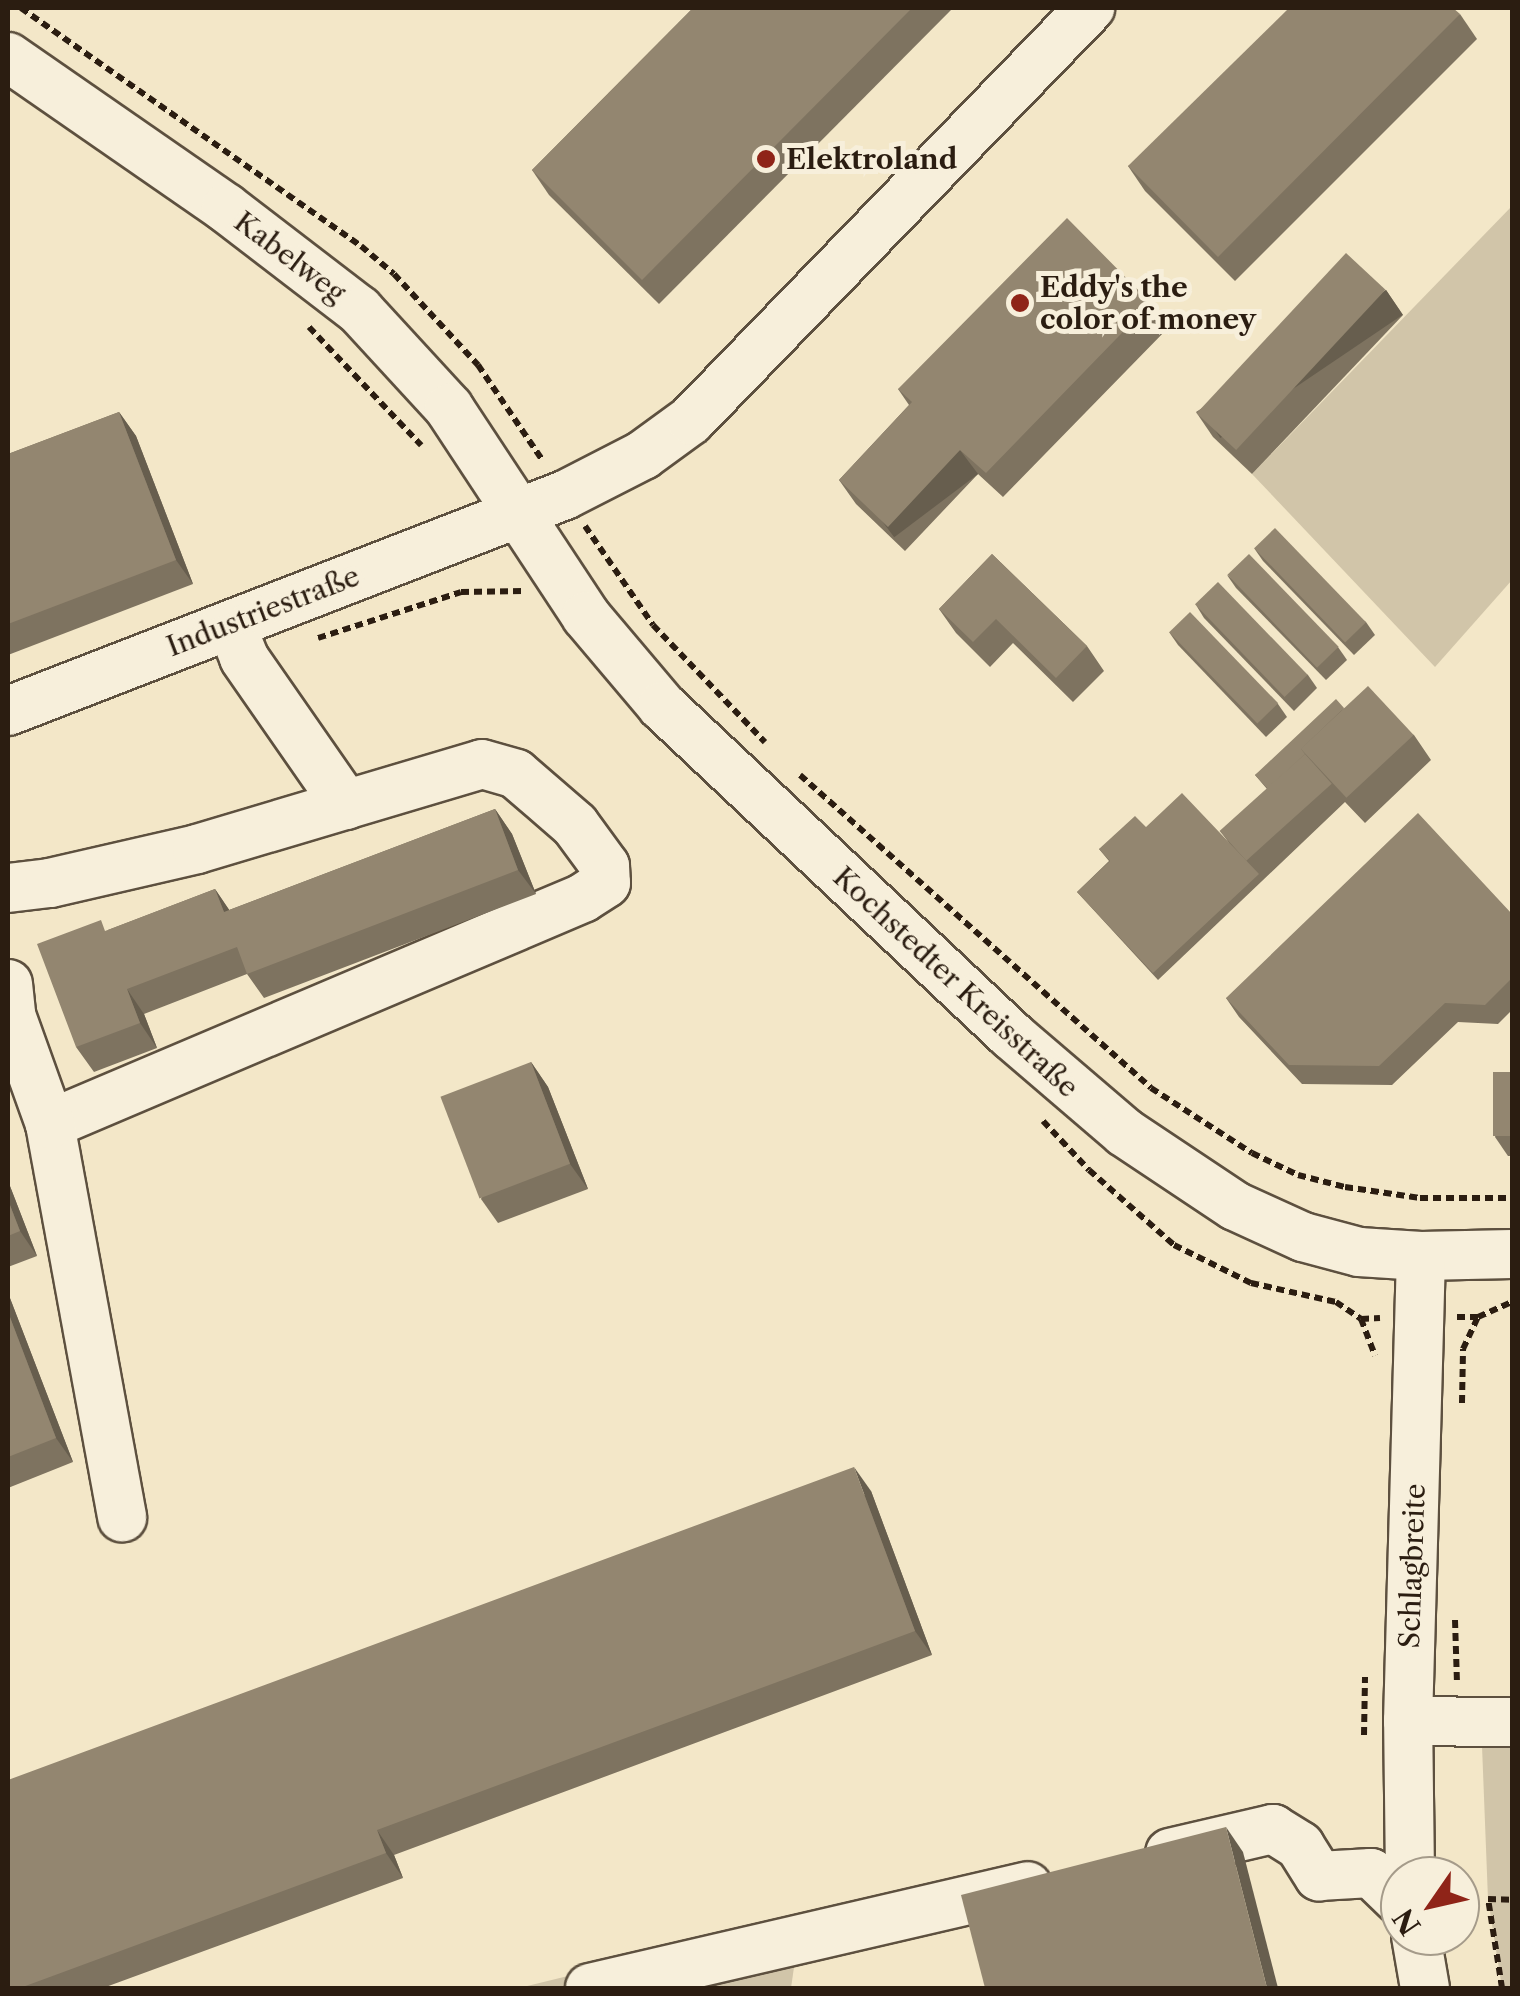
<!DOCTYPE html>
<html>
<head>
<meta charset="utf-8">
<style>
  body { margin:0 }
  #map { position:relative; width:1520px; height:1996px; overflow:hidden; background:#f3e7c8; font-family:"Libre Caslon Text",serif }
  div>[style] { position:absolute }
  .green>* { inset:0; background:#d1c5a9 }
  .path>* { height:6px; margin-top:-3px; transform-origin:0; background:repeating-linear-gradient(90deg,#2b1d11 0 8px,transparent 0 13px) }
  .roads { filter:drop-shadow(2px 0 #5d503f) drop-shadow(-2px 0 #5d503f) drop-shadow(0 2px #5d503f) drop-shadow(0 -2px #5d503f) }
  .minor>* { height:48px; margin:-24px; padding:0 24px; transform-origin:24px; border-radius:24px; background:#f7efdb }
  .wall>* { inset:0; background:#7e7360 }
  .shaded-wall>* { inset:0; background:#675e4e; transform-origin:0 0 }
  .building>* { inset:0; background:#938670; transform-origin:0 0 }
  .dots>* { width:28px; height:28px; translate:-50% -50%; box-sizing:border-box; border:5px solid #f7efdb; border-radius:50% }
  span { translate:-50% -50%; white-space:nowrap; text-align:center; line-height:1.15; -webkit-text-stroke:10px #f7efdb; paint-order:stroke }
  .poi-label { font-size:28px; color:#2b1d11; font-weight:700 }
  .left { translate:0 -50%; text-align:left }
  .street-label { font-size:28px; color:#2b1d11 }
  .frame { position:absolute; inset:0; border:10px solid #2b1d11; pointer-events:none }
  .north { position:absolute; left:1380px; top:1856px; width:100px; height:100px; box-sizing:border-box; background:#f7efdb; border:2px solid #a59b8a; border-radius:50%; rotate:236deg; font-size:28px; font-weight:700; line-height:40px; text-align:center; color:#2b1d11 }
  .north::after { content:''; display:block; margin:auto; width:35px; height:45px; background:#8f2418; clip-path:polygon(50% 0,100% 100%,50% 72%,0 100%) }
</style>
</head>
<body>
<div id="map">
  <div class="green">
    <i style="clip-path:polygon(1512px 206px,1512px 580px,1435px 667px,1252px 474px)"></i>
    <i style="clip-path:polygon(1482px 1746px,1512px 1747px,1512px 1988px,1502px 1988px,1488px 1899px)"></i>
    <i style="clip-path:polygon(801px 1919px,791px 1988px,519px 1988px)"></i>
  </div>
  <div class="path">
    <i style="left:21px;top:8px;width:415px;rotate:35deg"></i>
    <i style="left:361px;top:246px;width:43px;rotate:40.3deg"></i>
    <i style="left:394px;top:274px;width:124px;rotate:47.3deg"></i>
    <i style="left:478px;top:365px;width:116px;rotate:55.9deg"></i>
    <i style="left:309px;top:327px;width:163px;rotate:46.5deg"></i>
    <i style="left:585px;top:526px;width:120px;rotate:55.5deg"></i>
    <i style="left:653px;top:625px;width:162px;rotate:46.3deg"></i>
    <i style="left:318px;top:638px;width:150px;rotate:-17.8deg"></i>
    <i style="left:461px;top:592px;width:62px;rotate:-0.9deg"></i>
    <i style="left:800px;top:775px;width:470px;rotate:41.7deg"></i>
    <i style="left:1151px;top:1088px;width:120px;rotate:32.8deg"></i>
    <i style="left:1252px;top:1153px;width:51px;rotate:25.6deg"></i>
    <i style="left:1298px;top:1175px;width:49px;rotate:14.3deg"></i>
    <i style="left:1345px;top:1187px;width:76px;rotate:8.3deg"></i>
    <i style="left:1420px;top:1198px;width:92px"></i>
    <i style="left:1043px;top:1121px;width:67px;rotate:46.8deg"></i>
    <i style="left:1089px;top:1170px;width:113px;rotate:41.4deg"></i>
    <i style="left:1174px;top:1245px;width:86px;rotate:26.3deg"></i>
    <i style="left:1251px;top:1283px;width:87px;rotate:12.6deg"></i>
    <i style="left:1336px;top:1302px;width:30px;rotate:34deg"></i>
    <i style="left:1361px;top:1319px;width:19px;rotate:-3deg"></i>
    <i style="left:1457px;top:1317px;width:21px"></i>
    <i style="left:1478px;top:1317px;width:37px;rotate:-24deg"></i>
    <i style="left:1361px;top:1319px;width:39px;rotate:69deg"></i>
    <i style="left:1462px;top:1403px;width:54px;rotate:-88.9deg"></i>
    <i style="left:1463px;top:1349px;width:35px;rotate:-65deg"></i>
    <i style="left:1455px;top:1620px;width:63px;rotate:88.2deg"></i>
    <i style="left:1364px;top:1735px;width:58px;rotate:-89deg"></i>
    <i style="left:1502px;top:1988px;width:90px;rotate:-98.9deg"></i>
    <i style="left:1488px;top:1899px;width:24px;rotate:2deg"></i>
  </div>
  <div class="roads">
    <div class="minor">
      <i style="left:8px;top:57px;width:265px;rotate:34.7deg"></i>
      <i style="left:226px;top:208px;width:168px;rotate:37.5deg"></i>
      <i style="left:359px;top:310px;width:133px;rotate:47.4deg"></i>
      <i style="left:449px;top:408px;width:249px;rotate:56.6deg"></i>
      <i style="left:586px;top:616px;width:118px;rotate:49.8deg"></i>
      <i style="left:662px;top:706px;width:480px;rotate:43.3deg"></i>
      <i style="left:1011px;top:1035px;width:149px;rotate:40.6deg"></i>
      <i style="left:1124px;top:1132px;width:133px;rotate:33.7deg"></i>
      <i style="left:1235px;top:1206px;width:75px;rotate:24.5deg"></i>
      <i style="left:1303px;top:1237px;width:58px;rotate:15deg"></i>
      <i style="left:1359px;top:1252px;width:62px;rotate:3.7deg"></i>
      <i style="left:1421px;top:1256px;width:91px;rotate:-1.3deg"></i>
      <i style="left:231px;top:625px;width:35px;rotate:68deg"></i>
      <i style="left:244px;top:658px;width:179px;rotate:55.2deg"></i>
      <i style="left:8px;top:711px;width:597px;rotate:-21.2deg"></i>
      <i style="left:565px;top:495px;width:88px;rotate:-27.1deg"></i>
      <i style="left:643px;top:455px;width:59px;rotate:-36.1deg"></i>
      <i style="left:691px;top:420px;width:574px;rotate:-45.92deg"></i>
      <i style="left:8px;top:888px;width:42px;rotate:-6.8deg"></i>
      <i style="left:50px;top:883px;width:151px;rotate:-13deg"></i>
      <i style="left:197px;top:849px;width:297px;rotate:-16.6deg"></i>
      <i style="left:482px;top:764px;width:35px;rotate:16deg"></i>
      <i style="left:516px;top:774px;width:78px;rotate:40.8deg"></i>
      <i style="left:575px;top:825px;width:51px;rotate:53.8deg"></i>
      <i style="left:605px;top:866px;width:17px;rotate:87deg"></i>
      <i style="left:606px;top:883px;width:27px;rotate:147deg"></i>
      <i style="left:583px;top:898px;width:579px;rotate:157.02deg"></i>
      <i style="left:50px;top:1124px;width:400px;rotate:79.6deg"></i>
      <i style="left:8px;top:984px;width:31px;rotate:84deg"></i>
      <i style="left:11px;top:1015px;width:116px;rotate:70.3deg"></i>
      <i style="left:1408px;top:1721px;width:104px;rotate:0.6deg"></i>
      <i style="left:1170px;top:1853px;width:106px;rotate:-13.1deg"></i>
      <i style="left:1273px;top:1829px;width:32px;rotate:32deg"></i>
      <i style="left:1300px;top:1846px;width:36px;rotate:58deg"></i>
      <i style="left:1319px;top:1876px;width:52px;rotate:-3.3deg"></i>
      <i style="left:1371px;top:1873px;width:40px;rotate:44deg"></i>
      <i style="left:1410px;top:1876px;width:155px;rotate:-90.7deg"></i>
      <i style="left:1408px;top:1721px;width:465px;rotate:-88.4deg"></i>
      <i style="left:1416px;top:1936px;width:53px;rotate:80.2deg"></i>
      <i style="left:590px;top:1988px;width:449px;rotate:-13.1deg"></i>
    </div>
  </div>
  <div class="wall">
    <i style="clip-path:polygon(693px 8px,953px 8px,659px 304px,549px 195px,532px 170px)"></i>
    <i style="clip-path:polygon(1460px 14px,1477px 39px,1235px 281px,1145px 191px,1128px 166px)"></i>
    <i style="clip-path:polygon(1386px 290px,1403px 315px,1252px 474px,1213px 437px,1196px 412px)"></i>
    <i style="clip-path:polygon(1151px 303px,1168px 328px,1003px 497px,978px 474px,905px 551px,856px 504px,839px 480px,909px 405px,898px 389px)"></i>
    <i style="clip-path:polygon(119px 412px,136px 436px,193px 584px,8px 655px,8px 454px)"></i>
    <i style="clip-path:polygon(1254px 548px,1366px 622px,1375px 635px,1354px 655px,1263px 561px)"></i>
    <i style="clip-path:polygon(992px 554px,1087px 646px,1104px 671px,1073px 702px,1013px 643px,990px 667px,956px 633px,939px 609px)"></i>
    <i style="clip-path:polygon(1227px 575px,1338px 647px,1347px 660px,1326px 680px,1236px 588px)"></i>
    <i style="clip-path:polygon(1196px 605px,1308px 675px,1317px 688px,1294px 711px,1204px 618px)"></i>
    <i style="clip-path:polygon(1169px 632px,1278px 704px,1287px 717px,1266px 737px,1178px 645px)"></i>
    <i style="clip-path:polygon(1344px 708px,1414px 735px,1431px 760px,1365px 823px,1345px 802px,1158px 980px,1077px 892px,1109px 861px,1099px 849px,1146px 827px,1229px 843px,1221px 832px,1267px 789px,1255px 775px)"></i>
    <i style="clip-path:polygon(495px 809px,512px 834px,536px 894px,264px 998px,247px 974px,144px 1014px,157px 1048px,94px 1072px,76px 1047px,108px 930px,215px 889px,229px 910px)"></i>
    <i style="clip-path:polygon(1512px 914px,1512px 1010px,1498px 1024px,1458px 1022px,1392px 1085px,1302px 1084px,1239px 1017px,1226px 998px)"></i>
    <i style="clip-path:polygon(531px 1062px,548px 1087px,588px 1189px,498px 1223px,481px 1199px)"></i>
    <i style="clip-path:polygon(1512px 1072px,1512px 1156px,1508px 1156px,1495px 1137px)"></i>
    <i style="clip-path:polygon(8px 1181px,37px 1256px,8px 1267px)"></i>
    <i style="clip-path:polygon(8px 1293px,73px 1462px,8px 1488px)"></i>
    <i style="clip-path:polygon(871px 1491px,932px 1655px,394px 1855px,403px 1878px,103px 1988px,8px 1988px)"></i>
  </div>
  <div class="shaded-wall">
    <i style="left:1386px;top:290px;width:30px;height:220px;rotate:56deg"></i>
    <i style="clip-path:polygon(119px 412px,136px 436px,193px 584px,176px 560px)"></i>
    <i style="left:960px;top:450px;width:30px;height:105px;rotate:53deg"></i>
    <i style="clip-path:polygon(495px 809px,512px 834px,536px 894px,518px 870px)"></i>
    <i style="clip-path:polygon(215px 889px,232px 914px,224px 912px)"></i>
    <i style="clip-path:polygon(127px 989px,144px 1014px,157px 1048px,140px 1023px)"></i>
    <i style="clip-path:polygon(531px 1062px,548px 1087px,588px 1189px,570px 1164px)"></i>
    <i style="clip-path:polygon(8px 1181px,37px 1256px,20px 1231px,8px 1200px)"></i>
    <i style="clip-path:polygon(8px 1293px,73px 1462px,56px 1438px,8px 1312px)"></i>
    <i style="clip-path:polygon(854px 1467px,871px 1491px,932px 1655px,915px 1631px)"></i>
    <i style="clip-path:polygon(1226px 1827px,1243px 1852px,1278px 1988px,1267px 1988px)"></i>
    <i style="clip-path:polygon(377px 1830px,394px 1855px,403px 1878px,386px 1853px)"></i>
  </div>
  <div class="building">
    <i style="clip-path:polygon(693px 8px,912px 8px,642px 280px,532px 170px)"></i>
    <i style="clip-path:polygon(1289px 8px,1453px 8px,1460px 14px,1218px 257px,1128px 166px)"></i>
    <i style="clip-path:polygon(1067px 218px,1151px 303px,986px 473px,960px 450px,888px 527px,839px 480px,912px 402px,898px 389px)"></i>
    <i style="left:1346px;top:253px;width:54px;height:219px;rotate:43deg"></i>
    <i style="clip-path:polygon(119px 412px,176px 560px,8px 624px,8px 454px)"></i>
    <i style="left:1275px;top:528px;width:131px;height:29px;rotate:46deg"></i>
    <i style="clip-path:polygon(992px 554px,1087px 646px,1056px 678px,996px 619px,973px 642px,939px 609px)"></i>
    <i style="left:1249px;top:554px;width:129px;height:30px;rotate:46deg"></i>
    <i style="left:1218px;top:582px;width:129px;height:32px;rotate:46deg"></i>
    <i style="left:1190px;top:612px;width:127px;height:29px;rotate:46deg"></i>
    <i style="left:1368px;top:686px;width:67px;height:92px;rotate:47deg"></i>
    <i style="clip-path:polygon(1336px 699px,1344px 708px,1301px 749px,1305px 754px,1268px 789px,1255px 775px)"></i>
    <i style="left:1305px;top:754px;width:40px;height:115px;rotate:48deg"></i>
    <i style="clip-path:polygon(1182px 793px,1259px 874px,1153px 973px,1077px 892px,1110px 861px,1099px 849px,1135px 816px,1146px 827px)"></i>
    <i style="clip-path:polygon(495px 809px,518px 870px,247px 974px,237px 947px,127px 989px,140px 1023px,76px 1047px,37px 944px,101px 920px,105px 931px,215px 889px,224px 912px)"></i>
    <i style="clip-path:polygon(1418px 813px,1512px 914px,1512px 978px,1485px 1005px,1445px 1003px,1379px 1066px,1289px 1065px,1226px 998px)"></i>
    <i style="left:531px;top:1062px;width:109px;height:97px;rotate:69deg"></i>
    <i style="left:1512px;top:1072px;width:64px;height:19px;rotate:90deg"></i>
    <i style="clip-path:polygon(8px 1200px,20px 1231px,8px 1236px)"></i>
    <i style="clip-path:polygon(8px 1312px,56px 1438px,8px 1457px)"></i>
    <i style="clip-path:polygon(854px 1467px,915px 1631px,377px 1830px,386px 1853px,20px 1988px,8px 1988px,8px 1780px)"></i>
    <i style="clip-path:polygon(1226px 1827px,1267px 1988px,985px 1988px,961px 1895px)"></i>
  </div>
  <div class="dots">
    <i style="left:766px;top:159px;background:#8f2418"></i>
    <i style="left:1020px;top:303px;background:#8f2418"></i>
  </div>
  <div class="poi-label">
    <span class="left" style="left:786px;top:159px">Elektroland</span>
    <span class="left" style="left:1040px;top:303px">Eddy's the<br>color of money</span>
  </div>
  <div class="street-label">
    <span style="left:290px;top:257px;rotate:37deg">Kabelweg</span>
    <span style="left:263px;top:611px;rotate:-21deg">Industriestraße</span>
    <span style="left:956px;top:982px;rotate:43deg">Kochstedter Kreisstraße</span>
    <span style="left:1412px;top:1566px;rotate:-88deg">Schlagbreite</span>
  </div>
  <div class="frame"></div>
  <div class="north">N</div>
</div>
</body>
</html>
